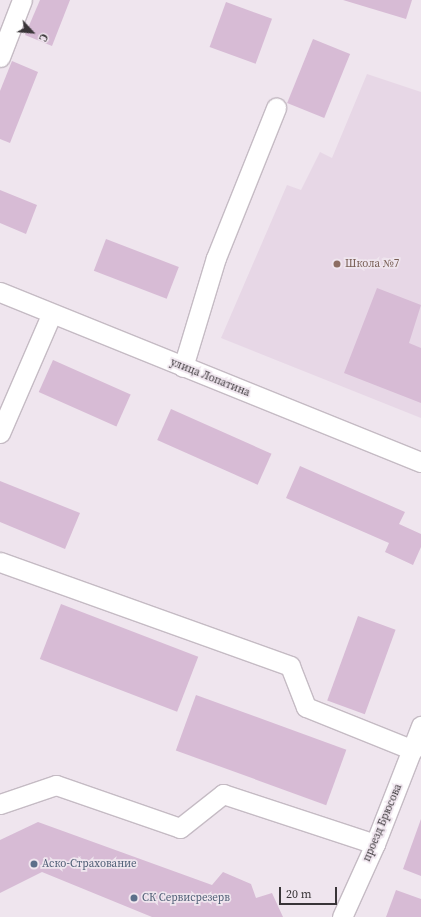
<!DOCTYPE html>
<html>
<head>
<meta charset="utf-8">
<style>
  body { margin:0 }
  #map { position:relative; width:421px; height:917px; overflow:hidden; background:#efe5ee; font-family:"Source Serif 4",serif }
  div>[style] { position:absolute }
  .built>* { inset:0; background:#e7d7e6 }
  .building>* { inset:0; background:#d7bbd5; transform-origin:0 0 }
  .roads { filter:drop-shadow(1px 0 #c5bbc4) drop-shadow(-1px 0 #c5bbc4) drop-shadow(0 1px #c5bbc4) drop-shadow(0 -1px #c5bbc4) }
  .minor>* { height:19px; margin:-9.5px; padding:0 9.5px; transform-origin:9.5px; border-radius:9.5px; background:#fff }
  .dots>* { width:11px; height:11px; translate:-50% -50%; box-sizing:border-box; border:2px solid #efe5ee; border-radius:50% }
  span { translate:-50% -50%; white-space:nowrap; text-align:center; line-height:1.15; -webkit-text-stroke:3.5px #efe5ee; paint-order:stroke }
  .education-label { font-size:11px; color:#785e54 }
  .left { translate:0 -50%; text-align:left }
  .street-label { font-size:11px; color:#393538 }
  .service-label { font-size:11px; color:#4e5e75 }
  .north { position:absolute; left:12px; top:12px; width:40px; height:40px; -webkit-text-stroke:3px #efe5ee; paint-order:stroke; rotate:116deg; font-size:11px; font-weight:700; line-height:16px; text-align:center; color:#393538 }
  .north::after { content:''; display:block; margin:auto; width:14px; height:18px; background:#393538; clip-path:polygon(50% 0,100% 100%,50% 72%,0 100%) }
  .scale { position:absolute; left:279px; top:887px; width:58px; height:18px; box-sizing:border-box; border:2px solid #393538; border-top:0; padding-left:5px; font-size:12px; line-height:14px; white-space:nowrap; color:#393538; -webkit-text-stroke:3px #efe5ee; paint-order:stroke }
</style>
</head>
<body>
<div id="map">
  <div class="built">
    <i style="clip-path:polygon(367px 74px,421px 92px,421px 418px,221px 338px,287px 185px,301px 190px,320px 152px,332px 158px)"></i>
  </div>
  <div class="building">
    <i style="clip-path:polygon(40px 0,70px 0,52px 46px,25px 35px)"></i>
    <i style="clip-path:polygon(343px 0,412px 0,406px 19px)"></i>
    <i style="left:226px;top:2px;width:49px;height:48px;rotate:20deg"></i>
    <i style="left:313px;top:39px;width:40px;height:69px;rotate:22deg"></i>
    <i style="clip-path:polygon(12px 61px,38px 72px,10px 143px,0 139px,0 91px)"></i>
    <i style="clip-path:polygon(0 190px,37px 205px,26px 234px,0 223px)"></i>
    <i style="left:106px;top:239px;width:78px;height:34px;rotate:21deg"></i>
    <i style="clip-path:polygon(377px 288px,421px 305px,409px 343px,421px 348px,421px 403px,344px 373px)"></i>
    <i style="left:53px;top:360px;width:85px;height:35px;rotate:24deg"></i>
    <i style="left:171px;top:409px;width:110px;height:34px;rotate:24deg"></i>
    <i style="clip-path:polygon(300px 466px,405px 512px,399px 524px,421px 534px,421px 547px,413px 565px,385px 552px,389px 543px,286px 498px)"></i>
    <i style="clip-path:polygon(0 481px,80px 513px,65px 549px,0 522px)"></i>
    <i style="left:61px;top:604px;width:147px;height:59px;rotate:21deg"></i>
    <i style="left:358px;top:616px;width:40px;height:90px;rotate:20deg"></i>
    <i style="left:196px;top:695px;width:160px;height:59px;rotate:20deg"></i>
    <i style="clip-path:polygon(421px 819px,421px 876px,403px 869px)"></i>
    <i style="clip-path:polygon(38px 822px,212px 885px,223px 872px,251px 884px,256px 898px,272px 893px,283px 917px,152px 917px,42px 872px,0 893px,0 840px)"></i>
    <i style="clip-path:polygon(396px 890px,421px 899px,421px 917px,386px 917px)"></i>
  </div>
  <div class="roads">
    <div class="minor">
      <i style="left:0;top:57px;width:61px;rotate:-68.9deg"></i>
      <i style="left:0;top:292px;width:454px;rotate:22deg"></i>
      <i style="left:183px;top:367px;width:114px;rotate:-73.2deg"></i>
      <i style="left:216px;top:258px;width:162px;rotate:-68.2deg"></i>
      <i style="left:0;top:433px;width:129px;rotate:-66.6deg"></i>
      <i style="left:0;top:562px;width:308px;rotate:19.7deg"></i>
      <i style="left:290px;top:666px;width:44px;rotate:68.7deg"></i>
      <i style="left:306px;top:707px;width:115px;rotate:21.9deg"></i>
      <i style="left:0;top:804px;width:59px;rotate:-18.7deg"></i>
      <i style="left:56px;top:785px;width:131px;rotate:19.1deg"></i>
      <i style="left:180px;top:828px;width:55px;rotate:-38.3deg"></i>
      <i style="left:223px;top:794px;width:160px;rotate:18.2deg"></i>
      <i style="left:342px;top:917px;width:80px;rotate:-65.7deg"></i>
      <i style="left:375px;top:844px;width:127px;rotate:-68.7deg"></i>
    </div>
  </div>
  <div class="dots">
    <i style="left:337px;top:264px;background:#8d6e63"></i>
    <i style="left:34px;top:864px;background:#5c6f8a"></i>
    <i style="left:134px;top:898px;background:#5c6f8a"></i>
  </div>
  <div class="education-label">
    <span class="left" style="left:345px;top:264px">Школа №7</span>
  </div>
  <div class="street-label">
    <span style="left:210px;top:378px;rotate:22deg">улица Лопатина</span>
    <span style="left:383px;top:823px;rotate:-67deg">проезд Брюсова</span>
  </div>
  <div class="service-label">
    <span class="left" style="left:42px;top:864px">Аско-Страхование</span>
    <span class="left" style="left:142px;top:898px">СК Сервисрезерв</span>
  </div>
  <div class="north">С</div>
  <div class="scale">20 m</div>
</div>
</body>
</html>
